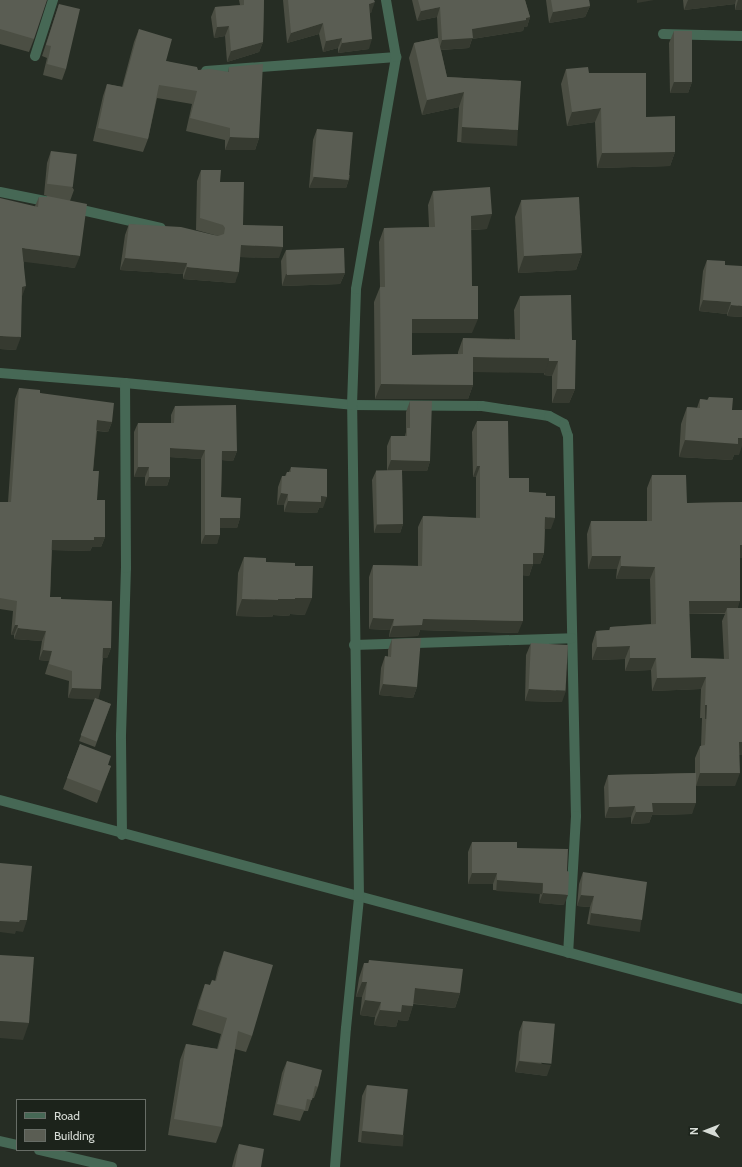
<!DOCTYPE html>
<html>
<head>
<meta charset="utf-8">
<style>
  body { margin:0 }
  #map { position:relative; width:742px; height:1167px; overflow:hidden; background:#262d24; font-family:Cabin,sans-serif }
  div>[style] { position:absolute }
  .street>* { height:10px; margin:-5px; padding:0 5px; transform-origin:5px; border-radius:5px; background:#466855 }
  .wall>* { inset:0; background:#4b4e43 }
  .shaded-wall>* { inset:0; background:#363a30; transform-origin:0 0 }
  .building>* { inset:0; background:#5a5d53; transform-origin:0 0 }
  span { translate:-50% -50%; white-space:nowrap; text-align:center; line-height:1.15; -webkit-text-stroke:3.5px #1c231b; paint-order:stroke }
  .legend { position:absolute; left:16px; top:1099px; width:130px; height:52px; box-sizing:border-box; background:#1c231b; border:1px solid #676d66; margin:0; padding:5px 7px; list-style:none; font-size:12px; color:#d7dcd6 }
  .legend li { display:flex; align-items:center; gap:8px; height:20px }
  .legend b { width:20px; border:1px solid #676d66 }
  .north { position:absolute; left:686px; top:1111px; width:40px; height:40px; -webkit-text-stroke:3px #1c231b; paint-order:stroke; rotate:270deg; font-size:11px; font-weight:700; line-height:16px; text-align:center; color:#d7dcd6 }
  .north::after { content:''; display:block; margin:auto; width:14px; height:18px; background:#d7dcd6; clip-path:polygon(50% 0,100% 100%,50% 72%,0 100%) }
</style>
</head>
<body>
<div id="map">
  <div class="street">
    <i style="left:663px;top:34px;width:79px;rotate:1.5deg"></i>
    <i style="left:35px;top:56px;width:59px;rotate:-72.2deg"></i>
    <i style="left:206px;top:71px;width:191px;rotate:-4.2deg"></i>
    <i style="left:0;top:192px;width:51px;rotate:11.3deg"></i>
    <i style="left:73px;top:208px;width:90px;rotate:12.8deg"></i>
    <i style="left:0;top:373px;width:125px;rotate:4.6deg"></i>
    <i style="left:125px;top:383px;width:228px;rotate:5.5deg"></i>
    <i style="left:352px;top:405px;width:130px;rotate:0.4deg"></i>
    <i style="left:482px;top:406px;width:68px;rotate:8.5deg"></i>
    <i style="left:549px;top:416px;width:17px;rotate:28deg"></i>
    <i style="left:564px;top:424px;width:13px;rotate:72deg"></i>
    <i style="left:568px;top:436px;width:380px;rotate:88.8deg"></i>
    <i style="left:576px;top:816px;width:137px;rotate:93.3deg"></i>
    <i style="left:354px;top:645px;width:218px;rotate:-1.8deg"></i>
    <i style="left:0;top:800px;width:768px;rotate:15.01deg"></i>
    <i style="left:122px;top:835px;width:100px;rotate:-90.6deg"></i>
    <i style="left:121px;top:735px;width:167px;rotate:-88.3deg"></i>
    <i style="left:126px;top:568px;width:185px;rotate:-90.3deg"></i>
    <i style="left:0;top:1141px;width:17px;rotate:13deg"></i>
    <i style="left:39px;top:1150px;width:75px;rotate:13.1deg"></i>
    <i style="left:335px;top:1167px;width:139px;rotate:-85.5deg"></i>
    <i style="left:346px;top:1028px;width:132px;rotate:-84.3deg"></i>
    <i style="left:359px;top:897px;width:492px;rotate:-90.8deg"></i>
    <i style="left:352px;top:405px;width:116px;rotate:-88deg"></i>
    <i style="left:356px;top:289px;width:235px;rotate:-80.2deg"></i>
    <i style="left:396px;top:57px;width:58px;rotate:-100deg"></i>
  </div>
  <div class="wall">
    <i style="clip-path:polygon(0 0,34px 39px,29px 52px,0 44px)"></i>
    <i style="clip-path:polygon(239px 0,264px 0,263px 42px,259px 52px,227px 62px,225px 36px,214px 38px,211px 17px,215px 7px,240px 5px)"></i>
    <i style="clip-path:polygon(283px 0,374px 0,371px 13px,370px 13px,369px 49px,338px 53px,338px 48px,323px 52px,319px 34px,287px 43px)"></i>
    <i style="clip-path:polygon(412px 0,525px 0,530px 17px,527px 27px,524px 27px,523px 31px,472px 39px,469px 48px,441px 50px,447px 77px,521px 81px,513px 145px,457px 142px,459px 107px,422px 115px,409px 58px,414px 43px,438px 38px,437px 17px,417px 21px)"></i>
    <i style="clip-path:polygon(546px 0,589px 0,590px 6px,585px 17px,549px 23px)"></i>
    <i style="clip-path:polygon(683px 0,742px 0,742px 10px,735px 10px,735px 4px,684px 10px)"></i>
    <i style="clip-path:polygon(59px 4px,66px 69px,62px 80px,43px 75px,47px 58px,42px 56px)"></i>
    <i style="clip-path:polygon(139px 29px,166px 61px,198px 70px,228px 72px,229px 67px,259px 138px,255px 150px,225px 150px,225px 140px,186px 131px,192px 104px,157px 98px,148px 139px,143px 152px,93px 141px,103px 96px,107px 84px,122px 87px,134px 42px)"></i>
    <i style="clip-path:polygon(674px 31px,692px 82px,688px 93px,670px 93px,669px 43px)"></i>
    <i style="clip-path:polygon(566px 69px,589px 73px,646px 117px,675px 152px,670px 166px,597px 168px,595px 122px,567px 126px,561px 84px)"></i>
    <i style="clip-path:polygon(317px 129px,350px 176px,346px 188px,309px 188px,313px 140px)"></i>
    <i style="clip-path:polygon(51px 151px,74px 190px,70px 201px,75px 268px,24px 261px,22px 297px,16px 350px,0 349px,35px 206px,39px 197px,47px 197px,47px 196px,44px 195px,47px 163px)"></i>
    <i style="clip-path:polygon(201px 170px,220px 182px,243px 225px,279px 258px,240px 257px,235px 283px,183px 279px,183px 274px,120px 270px,125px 235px,129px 224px,218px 236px,196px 230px,197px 181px)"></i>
    <i style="clip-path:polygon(433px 191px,487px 229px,471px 230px,472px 333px,412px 333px,412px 355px,458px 354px,458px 352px,463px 338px,515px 339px,514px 310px,520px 296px,572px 340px,575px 389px,569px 403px,552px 403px,552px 376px,544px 375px,544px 372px,473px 371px,473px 385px,468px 399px,375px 399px,374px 302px,380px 287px,379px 242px,384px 228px,429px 227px,428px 205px)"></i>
    <i style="clip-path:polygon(521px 201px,582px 253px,576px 270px,518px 273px,515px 217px)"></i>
    <i style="clip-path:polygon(286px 250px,345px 273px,340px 284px,282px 286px,281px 261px)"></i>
    <i style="clip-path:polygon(707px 260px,725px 265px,742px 317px,727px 316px,727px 314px,699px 311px,703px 271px)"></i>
    <i style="clip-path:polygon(19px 388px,40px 393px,112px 422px,108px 432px,97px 431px,93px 471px,97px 500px,105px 537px,101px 547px,92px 547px,90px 551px,52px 550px,50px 597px,61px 599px,111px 648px,107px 658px,103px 658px,98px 699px,111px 704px,95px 747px,79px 741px,95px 699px,68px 698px,69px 681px,45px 674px,49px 661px,39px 660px,42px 641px,14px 639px,14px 635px,11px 635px,13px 611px,0 609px,0 502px,8px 502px,15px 399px)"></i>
    <i style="clip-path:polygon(709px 397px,732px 410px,739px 455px,734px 455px,732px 460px,679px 457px,681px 424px,687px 407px,697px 408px,700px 399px,707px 400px)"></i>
    <i style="clip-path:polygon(410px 401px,430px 461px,427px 471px,402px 471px,403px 524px,400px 533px,374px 533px,372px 480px,376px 471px,387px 471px,387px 446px,391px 436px,405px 436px,406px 432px,406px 412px)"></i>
    <i style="clip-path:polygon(175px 406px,237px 451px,233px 461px,222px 460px,221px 497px,240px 518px,237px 528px,220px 528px,217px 544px,201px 544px,201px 459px,170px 457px,170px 477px,167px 486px,145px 486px,145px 477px,134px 477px,134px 432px,138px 423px,171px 423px,171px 415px)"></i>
    <i style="clip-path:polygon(477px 421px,509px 478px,529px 492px,546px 496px,551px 529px,545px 529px,544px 553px,540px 564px,533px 564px,529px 576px,523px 575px,518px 633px,420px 630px,418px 636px,389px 637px,390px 630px,369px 629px,369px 577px,373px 565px,418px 566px,418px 527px,423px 516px,476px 518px,476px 477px,473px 477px,472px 432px)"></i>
    <i style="clip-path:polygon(291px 467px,323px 508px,319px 508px,317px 513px,284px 512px,284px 505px,277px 505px,278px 487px,282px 476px,285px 476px,287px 472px,289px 472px)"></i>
    <i style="clip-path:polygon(evenodd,652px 475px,687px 503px,742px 502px,742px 558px,740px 558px,738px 608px,742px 608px,742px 755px,739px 755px,735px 786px,696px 786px,692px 814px,652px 815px,649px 823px,631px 824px,631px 817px,605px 818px,604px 787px,608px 775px,695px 773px,695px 758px,700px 746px,701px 746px,702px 718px,700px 718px,701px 689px,652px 691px,651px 670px,625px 671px,625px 659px,592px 660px,592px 644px,596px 631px,609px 630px,610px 627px,651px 624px,650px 579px,616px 579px,617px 569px,588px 569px,587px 534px,591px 521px,647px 521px,647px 488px,652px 475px,689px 614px,725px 614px,722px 621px,724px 659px,691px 658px,689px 614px)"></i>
    <i style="clip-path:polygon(244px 557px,266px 562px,295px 566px,305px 615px,290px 614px,289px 616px,273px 615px,272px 617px,236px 616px,238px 573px)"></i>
    <i style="clip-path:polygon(392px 639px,417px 687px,413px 698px,379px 695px,381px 668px,385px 656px,388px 657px,388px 650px)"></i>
    <i style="clip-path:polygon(531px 643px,562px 702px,525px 701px,526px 655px)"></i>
    <i style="clip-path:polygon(80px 744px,108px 765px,111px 766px,97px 803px,63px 789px)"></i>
    <i style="clip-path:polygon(472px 842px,517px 848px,564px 905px,539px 903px,540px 893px,493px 890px,493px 884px,468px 884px,468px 852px)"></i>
    <i style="clip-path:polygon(583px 872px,638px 931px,587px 924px,590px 907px,577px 906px,579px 884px)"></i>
    <i style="clip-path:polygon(224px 951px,252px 1036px,246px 1052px,235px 1049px,222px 1127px,216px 1143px,168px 1135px,180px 1060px,186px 1044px,217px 1049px,221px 1034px,192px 1025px,199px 1001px,205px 984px,210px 985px,215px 981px,218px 968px)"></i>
    <i style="clip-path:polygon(369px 960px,460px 993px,455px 1008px,413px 1004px,408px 1021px,398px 1020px,396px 1027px,374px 1025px,375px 1017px,360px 1015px,362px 997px,356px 997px,359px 978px,364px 963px,368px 963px)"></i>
    <i style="clip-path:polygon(523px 1021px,547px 1076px,515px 1072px,519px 1032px)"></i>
    <i style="clip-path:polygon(287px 1061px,318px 1087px,314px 1098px,312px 1098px,308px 1111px,304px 1111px,300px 1121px,273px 1115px,282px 1073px)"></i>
    <i style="clip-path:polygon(367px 1085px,400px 1146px,358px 1142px,362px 1096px)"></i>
    <i style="clip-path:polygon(239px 1144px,261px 1167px,232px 1167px,235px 1155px)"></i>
  </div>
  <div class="shaded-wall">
    <i style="clip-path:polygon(637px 0,654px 0,637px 3px)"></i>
    <i style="clip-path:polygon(688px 0,736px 0,735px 4px,684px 10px)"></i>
    <i style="clip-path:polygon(738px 0,742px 0,742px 10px,735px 10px)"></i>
    <i style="clip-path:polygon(375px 2px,371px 13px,365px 14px,369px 4px)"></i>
    <i style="clip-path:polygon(590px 6px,585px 17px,549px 23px,553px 12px)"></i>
    <i style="clip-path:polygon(440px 7px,437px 17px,417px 21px,421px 11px)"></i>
    <i style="clip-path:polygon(530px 17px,527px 27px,524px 27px,523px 31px,472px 39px,469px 48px,439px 50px,442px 40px,472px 29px)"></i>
    <i style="clip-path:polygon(323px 23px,319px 34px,287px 43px,291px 33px)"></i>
    <i style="clip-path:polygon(229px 26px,225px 36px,214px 38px,217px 27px)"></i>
    <i style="clip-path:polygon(342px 38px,338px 48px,323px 52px,326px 41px)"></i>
    <i style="clip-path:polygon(372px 39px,369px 49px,338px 53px,342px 43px)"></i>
    <i style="clip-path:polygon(263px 42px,259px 52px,227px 62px,231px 51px)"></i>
    <i style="clip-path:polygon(674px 82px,692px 82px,688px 93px,670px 93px)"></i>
    <i style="clip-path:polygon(464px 92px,459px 107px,422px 115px,427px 100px)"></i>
    <i style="clip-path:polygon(601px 108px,595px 122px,567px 126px,572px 112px)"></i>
    <i style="left:462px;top:127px;width:56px;height:16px;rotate:3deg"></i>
    <i style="clip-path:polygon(230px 137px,259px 138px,255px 150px,225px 150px)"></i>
    <i style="clip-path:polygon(675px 152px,670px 166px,597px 168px,602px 153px)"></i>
    <i style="clip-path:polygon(350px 176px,346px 188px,309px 188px,314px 177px)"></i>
    <i style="clip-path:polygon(492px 214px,487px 229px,466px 230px,471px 216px)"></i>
    <i style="clip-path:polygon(241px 245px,283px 247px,279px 258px,237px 257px)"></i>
    <i style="clip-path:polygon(22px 248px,80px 256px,75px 268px,17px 261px)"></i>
    <i style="clip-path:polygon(582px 253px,576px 270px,518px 273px,524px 256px)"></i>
    <i style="clip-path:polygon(125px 258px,187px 263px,183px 274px,120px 270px)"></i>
    <i style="clip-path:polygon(187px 267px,239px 272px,235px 283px,183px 279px)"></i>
    <i style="clip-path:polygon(345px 273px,340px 284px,282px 286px,286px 274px)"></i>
    <i style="clip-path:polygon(26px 286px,21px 299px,22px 287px)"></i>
    <i style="clip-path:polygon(703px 300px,731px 302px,727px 314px,699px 311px)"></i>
    <i style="clip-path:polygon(731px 305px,742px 306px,742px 317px,727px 316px)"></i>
    <i style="clip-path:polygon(412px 319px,478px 319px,472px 333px,406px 333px)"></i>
    <i style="clip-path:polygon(0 336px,21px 337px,16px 350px,0 349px)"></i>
    <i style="left:473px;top:357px;width:76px;height:15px;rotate:1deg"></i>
    <i style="clip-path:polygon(549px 361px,558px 361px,552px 376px,544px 375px)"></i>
    <i style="clip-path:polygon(381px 384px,473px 385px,468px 399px,375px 399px)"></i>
    <i style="clip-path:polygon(557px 389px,575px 389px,569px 403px,552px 403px)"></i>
    <i style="clip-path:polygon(97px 420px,112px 422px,108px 432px,94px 430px)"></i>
    <i style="clip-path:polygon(742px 438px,742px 446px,739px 455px,734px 455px,732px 460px,679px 457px,685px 440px)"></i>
    <i style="clip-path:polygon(170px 448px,205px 450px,201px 459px,167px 457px)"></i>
    <i style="clip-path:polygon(222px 451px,237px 451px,233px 461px,219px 460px)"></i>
    <i style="clip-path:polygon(391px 460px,430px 461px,427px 471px,387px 471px)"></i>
    <i style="clip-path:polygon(477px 466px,480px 466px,476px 477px,473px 477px)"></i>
    <i style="clip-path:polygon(138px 467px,149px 467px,145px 477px,134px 477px)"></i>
    <i style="clip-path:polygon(149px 477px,170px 477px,167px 486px,145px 486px)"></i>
    <i style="clip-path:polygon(281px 493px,288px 494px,284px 505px,277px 505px)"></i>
    <i style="clip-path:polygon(321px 496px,327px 497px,323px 508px,319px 508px,317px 513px,284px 512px,288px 501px)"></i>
    <i style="clip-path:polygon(545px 517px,555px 518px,551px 529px,541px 529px)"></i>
    <i style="clip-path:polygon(220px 518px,240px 518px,237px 528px,217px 528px)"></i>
    <i style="clip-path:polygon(377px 524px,403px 524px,400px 533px,374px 533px)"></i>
    <i style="clip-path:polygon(205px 535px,220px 535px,217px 544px,201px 544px)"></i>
    <i style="clip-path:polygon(94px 537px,105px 537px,101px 547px,92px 547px,90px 551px,48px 550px,52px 540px)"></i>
    <i style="clip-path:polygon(740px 545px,742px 545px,742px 558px,736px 558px)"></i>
    <i style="clip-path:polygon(533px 553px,544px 553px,540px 564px,533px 564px,529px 576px,518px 575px,523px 564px)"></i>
    <i style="clip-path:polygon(592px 556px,621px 556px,617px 569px,588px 569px)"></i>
    <i style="clip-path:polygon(621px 566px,655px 567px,650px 579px,616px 579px)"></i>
    <i style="clip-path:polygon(295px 598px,312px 598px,305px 615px,290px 614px,289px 616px,273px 615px,272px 617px,236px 616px,242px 599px)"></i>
    <i style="clip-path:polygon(689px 601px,740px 601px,736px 613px,727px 608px,725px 613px,684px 614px)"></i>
    <i style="clip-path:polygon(373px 618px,394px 619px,390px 630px,369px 629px)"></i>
    <i style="clip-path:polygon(423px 619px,523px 621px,518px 633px,420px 630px,418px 636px,389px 637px,393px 626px)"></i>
    <i style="clip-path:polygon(15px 625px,18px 625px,14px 635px,11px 635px)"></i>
    <i style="clip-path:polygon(18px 628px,46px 631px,42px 641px,14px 639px)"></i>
    <i style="clip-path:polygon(630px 646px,625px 659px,592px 660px,597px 647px)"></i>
    <i style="clip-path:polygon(103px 648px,111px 648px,107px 658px,99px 658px)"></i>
    <i style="clip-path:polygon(43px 650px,52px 651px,49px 661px,39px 660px)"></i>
    <i style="clip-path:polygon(630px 658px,656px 658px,651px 670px,625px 671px)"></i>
    <i style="clip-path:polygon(706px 677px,701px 689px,652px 691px,657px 678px)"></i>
    <i style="clip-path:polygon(383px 684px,417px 687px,413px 698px,379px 695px)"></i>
    <i style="clip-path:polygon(72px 688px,101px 689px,98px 700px,68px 698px)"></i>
    <i style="clip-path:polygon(529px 689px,566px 691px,562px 702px,525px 701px)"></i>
    <i style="left:705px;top:705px;width:2px;height:14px"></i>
    <i style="clip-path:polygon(739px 742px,742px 742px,742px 755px,734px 755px)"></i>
    <i style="clip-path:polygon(700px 773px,740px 773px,735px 786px,696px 786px)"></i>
    <i style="clip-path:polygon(652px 803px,696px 803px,692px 814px,652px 815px,649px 823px,631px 824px,636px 812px)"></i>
    <i style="clip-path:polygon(635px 806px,631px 817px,605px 818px,609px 807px)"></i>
    <i style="clip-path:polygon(472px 873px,497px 873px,493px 884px,468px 884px)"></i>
    <i style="left:497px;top:880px;width:46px;height:11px;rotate:4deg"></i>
    <i style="clip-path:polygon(543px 893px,568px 895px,564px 905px,539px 903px)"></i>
    <i style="clip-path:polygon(581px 895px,594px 896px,590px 907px,577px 906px)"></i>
    <i style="left:591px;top:913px;width:51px;height:12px;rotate:8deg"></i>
    <i style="clip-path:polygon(20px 920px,27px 920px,23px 932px,16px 931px,15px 934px,0 932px,0 921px)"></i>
    <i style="clip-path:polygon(362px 982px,367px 982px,362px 997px,356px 997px)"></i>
    <i style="clip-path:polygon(415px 988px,460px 993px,455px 1008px,409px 1003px)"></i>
    <i style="clip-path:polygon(365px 1000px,381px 1002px,375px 1017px,360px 1015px)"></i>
    <i style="clip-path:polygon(402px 1005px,413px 1006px,408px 1021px,398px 1020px,396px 1027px,374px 1025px,380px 1010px)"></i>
    <i style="clip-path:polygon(0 1021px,29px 1023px,23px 1040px,0 1038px)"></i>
    <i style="clip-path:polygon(519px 1061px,551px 1065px,547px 1076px,515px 1072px)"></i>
    <i style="left:362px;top:1131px;width:42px;height:12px;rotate:5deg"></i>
  </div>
  <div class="building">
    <i style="clip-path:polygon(0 0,47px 0,34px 39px,0 29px)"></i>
    <i style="clip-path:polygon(244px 0,264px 0,263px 42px,231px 51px,229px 26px,217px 27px,215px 7px,244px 5px)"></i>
    <i style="clip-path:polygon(288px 0,374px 0,375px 2px,369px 4px,372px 39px,342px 43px,342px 38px,326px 41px,323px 23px,291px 33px)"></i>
    <i style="clip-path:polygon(418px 0,525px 0,530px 17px,526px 18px,526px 20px,472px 29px,473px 38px,442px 40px,440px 7px,421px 11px)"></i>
    <i style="clip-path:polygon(551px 0,589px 0,590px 6px,553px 12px)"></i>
    <i style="clip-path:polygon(59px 4px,80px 9px,66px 69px,47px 64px,51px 46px,46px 45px)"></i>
    <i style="clip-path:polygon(139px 29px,172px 39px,166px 61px,197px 67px,198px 70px,210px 69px,229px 72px,229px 67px,263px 64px,259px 138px,230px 137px,230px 128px,190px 118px,197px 91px,159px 85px,148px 139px,98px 128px,107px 84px,123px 87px)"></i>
    <i style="left:674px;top:31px;width:18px;height:51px"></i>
    <i style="clip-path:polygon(438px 38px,447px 77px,521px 81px,518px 130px,462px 127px,464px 92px,427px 100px,414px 43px)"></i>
    <i style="clip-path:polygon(588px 67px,589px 73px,646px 73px,646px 117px,675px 116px,675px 152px,602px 153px,601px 108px,572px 112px,566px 69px)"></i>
    <i style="left:317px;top:129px;width:36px;height:48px;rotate:5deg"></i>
    <i style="left:51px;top:151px;width:26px;height:33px;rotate:7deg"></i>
    <i style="clip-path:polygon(201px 170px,221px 170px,220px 182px,244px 182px,243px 225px,283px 226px,283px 247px,241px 245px,239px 272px,187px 267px,187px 263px,125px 258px,129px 224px,181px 227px,218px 236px,224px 234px,225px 228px,223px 225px,200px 218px)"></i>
    <i style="clip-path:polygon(490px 187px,492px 214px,471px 216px,472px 286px,478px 286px,478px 319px,412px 319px,412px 355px,463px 354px,463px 338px,520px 340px,520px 296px,571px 295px,572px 340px,576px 340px,575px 389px,557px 389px,558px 361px,549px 361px,549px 358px,473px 357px,473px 385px,381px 384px,380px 287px,385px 287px,384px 228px,435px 227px,433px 191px)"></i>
    <i style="clip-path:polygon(47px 196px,87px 204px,80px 256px,22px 248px,26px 286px,22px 287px,21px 337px,0 336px,0 198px,38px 207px,39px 197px,47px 197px)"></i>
    <i style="left:579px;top:197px;width:56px;height:58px;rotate:87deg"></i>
    <i style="left:344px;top:248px;width:25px;height:58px;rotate:88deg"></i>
    <i style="clip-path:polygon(707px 260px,725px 261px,725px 265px,742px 266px,742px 306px,731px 305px,731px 302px,703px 300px)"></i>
    <i style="clip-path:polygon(19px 388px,40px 390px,40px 393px,114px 403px,112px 422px,97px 420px,93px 471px,99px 471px,97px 500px,105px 500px,105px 537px,94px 537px,94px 540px,52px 540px,50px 597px,61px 597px,61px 599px,112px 601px,111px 648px,103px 648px,101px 689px,72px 688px,72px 671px,49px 664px,52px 651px,43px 650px,46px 631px,18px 628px,18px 625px,15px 625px,17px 601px,0 598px,0 502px,11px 502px)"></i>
    <i style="clip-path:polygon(709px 397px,733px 398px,732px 410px,742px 410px,742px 438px,738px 438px,738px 444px,685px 440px,687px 407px,700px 408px,700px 399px,708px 400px)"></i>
    <i style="clip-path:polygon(410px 401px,432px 401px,430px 461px,391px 460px,391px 436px,407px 436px,407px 428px,410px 428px)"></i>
    <i style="clip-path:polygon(236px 405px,237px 451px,222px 451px,221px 497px,241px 498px,240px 518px,220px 518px,220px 535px,205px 535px,205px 450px,170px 448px,170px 477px,149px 477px,149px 467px,138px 467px,138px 423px,174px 423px,175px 406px)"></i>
    <i style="clip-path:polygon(477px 421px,508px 421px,509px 478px,529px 478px,529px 492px,546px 493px,546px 496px,555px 496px,555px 518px,545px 517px,544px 553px,533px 553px,533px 564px,523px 564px,523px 621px,423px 619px,422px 625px,393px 626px,394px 619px,373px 618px,373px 565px,422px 566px,423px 516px,480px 518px,480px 466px,477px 466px)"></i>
    <i style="clip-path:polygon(291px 467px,327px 469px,327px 497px,321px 496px,321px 502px,288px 501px,288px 494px,281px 493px,282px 476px,286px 476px,287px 472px,291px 472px)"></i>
    <i style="left:402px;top:470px;width:54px;height:26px;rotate:89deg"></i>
    <i style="clip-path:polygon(652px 475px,686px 475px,687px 503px,742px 502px,742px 545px,740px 545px,740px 601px,689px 601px,691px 658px,729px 659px,727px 608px,742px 608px,742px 742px,739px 742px,740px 773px,700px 773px,700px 746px,705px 745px,707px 705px,705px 705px,706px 677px,657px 678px,656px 658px,630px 658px,630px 646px,597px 647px,596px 631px,610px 630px,610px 627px,656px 624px,655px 567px,621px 566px,621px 556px,592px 556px,591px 521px,652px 521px)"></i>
    <i style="clip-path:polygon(244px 557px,266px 558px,266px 562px,295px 563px,295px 566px,313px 566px,312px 598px,295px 598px,295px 599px,278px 599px,278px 600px,242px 599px)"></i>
    <i style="clip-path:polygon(421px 638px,417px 687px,383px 684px,385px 656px,391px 657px,392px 639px)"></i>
    <i style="left:531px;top:643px;width:37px;height:46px;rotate:3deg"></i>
    <i style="left:95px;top:698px;width:17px;height:40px;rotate:21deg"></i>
    <i style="clip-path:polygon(80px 744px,111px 756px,108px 765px,111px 766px,101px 791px,67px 778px)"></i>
    <i style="clip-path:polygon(696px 773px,696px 803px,652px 803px,653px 812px,636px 812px,635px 806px,609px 807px,608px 775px)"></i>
    <i style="clip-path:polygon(472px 842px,517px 842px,517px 848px,568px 849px,567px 871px,569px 872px,568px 895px,543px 893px,543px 883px,497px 880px,497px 873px,472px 873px)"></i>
    <i style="clip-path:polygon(0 863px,32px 866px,27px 920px,20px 920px,19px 922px,0 921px)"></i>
    <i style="clip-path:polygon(583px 872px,647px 882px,642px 920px,591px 913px,594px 896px,581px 895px)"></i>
    <i style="clip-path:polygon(224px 951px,273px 965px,252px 1036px,238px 1031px,222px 1127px,174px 1119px,186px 1044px,218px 1049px,227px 1018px,198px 1009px,205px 984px,210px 985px,212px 980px,216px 981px)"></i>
    <i style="clip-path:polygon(0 955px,34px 957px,29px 1023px,0 1021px)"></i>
    <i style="clip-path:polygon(369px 960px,463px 969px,460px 993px,415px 988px,413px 1006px,402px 1005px,401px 1012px,380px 1010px,381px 1002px,365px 1000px,367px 982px,362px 982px,364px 963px,369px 963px)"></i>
    <i style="left:523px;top:1021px;width:32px;height:40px;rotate:5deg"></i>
    <i style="clip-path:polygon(287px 1061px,322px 1070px,318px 1087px,315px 1086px,312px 1100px,307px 1099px,305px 1110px,277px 1104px)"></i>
    <i style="left:367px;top:1085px;width:41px;height:46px;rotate:6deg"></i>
    <i style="clip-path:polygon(239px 1144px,264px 1149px,261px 1167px,235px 1167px)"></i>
  </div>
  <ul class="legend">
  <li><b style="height:5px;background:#466855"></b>Road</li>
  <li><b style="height:11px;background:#5a5d53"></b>Building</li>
  </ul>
  <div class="north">N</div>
</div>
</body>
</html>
